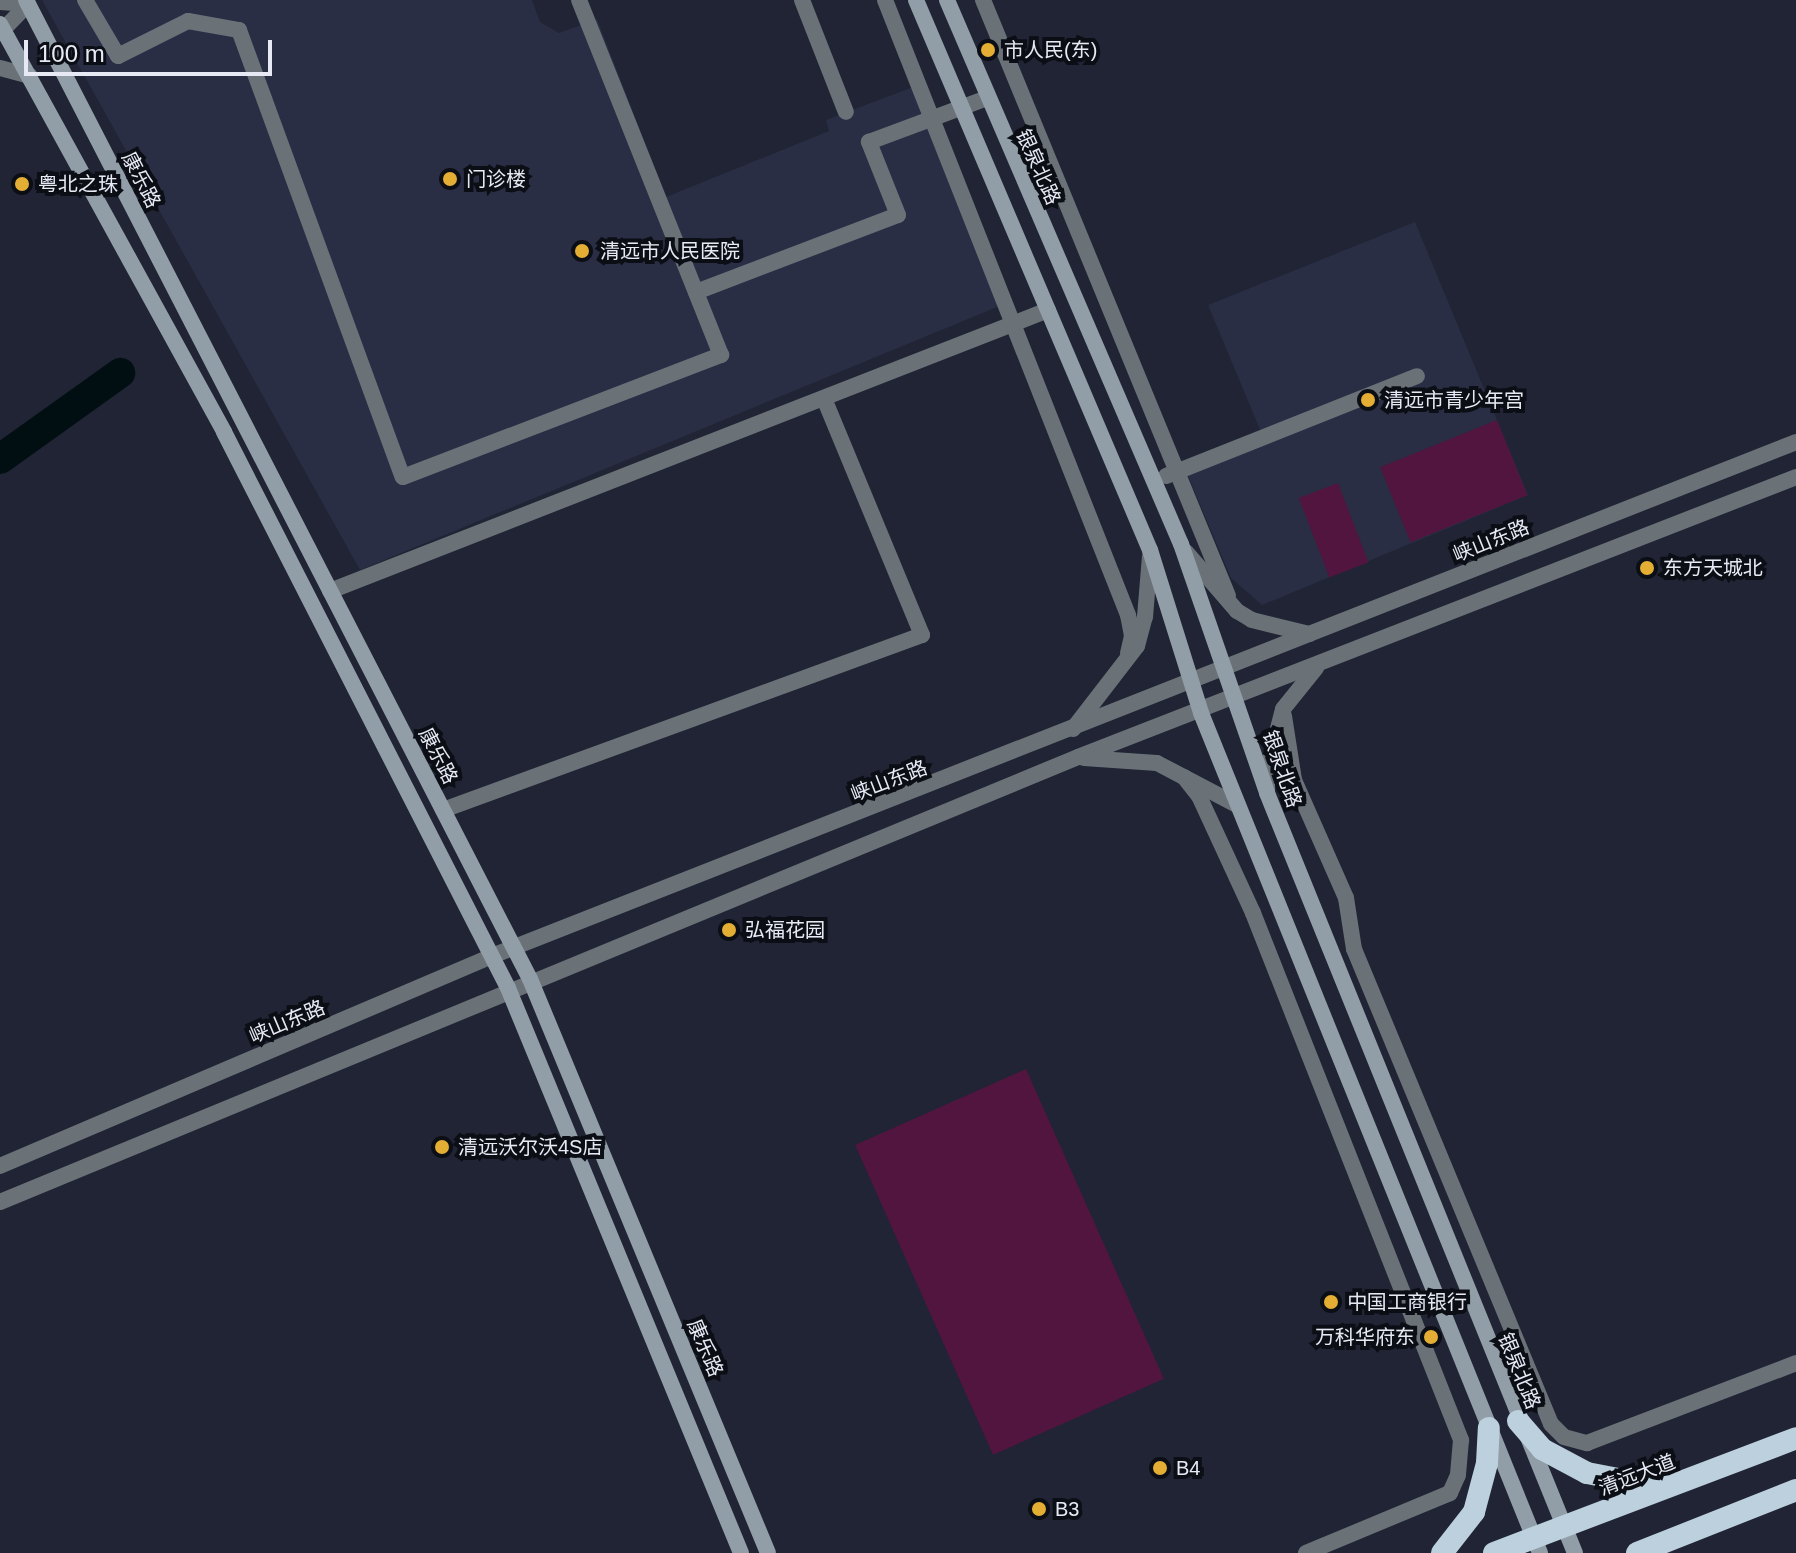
<!DOCTYPE html>
<html>
<head>
<meta charset="utf-8">
<style>
  body { margin:0 }
  #map { position:relative; width:1796px; height:1553px; overflow:hidden; background:#202434; font-family:Helvetica,"Noto Sans SC",sans-serif }
  div>[style] { position:absolute }
  .built>* { inset:0; background:#292e44 }
  .green>* { inset:0; background:#511540; transform-origin:0 0 }
  .river>* { height:30px; margin:-15px; padding:0 15px; transform-origin:15px; border-radius:15px; background:#010f12 }
  .minor>* { height:16px; margin:-8px; padding:0 8px; transform-origin:8px; border-radius:8px; background:#6a7278 }
  .tertiary>* { height:16px; margin:-8px; padding:0 8px; transform-origin:8px; border-radius:8px; background:#6a7278 }
  .secondary>* { height:16px; margin:-8px; padding:0 8px; transform-origin:8px; border-radius:8px; background:#919ea7 }
  .trunk>* { height:22px; margin:-11px; padding:0 11px; transform-origin:11px; border-radius:11px; background:#bcd0dd }
  .dots>* { width:22px; height:22px; translate:-50% -50%; box-sizing:border-box; border:4px solid #0c0e15; border-radius:50% }
  span { translate:-50% -50%; white-space:nowrap; text-align:center; line-height:1.15; -webkit-text-stroke:8px #0c0e15; paint-order:stroke }
  .poi-label { font-size:20px; color:#e7eaf5 }
  .left { translate:0 -50%; text-align:left }
  .right { translate:-100% -50%; text-align:right }
  .street-label { font-size:20px; color:#e7eaf5 }
  .scale { position:absolute; left:24px; top:40px; width:248px; height:36px; box-sizing:border-box; border:4px solid #e7eaf5; border-top:0; padding-left:10px; font-size:24px; line-height:28px; white-space:nowrap; color:#e7eaf5; -webkit-text-stroke:6px #0c0e15; paint-order:stroke }
</style>
</head>
<body>
<div id="map">
  <div class="built">
    <i style="clip-path:polygon(42px 0,532px 0,540px 22px,559px 33px,597px 19px,666px 197px,829px 131px,826px 120px,913px 87px,1002px 305px,360px 570px)"></i>
    <i style="clip-path:polygon(1415px 222px,1528px 495px,1262px 605px,1231px 578px,1183px 464px,1261px 432px,1208px 305px)"></i>
  </div>
  <div class="green">
    <i style="left:1497px;top:420px;width:81px;height:126px;rotate:68deg"></i>
    <i style="left:1338px;top:483px;width:85px;height:42px;rotate:69deg"></i>
    <i style="left:1026px;top:1069px;width:339px;height:187px;rotate:66deg"></i>
  </div>
  <div class="river">
    <i style="left:0;top:459px;width:148px;rotate:-35.6deg"></i>
  </div>
  <div class="minor">
    <i style="left:85px;top:0;width:65px;rotate:59.5deg"></i>
    <i style="left:118px;top:56px;width:78px;rotate:-26.6deg"></i>
    <i style="left:188px;top:21px;width:52px;rotate:10deg"></i>
    <i style="left:239px;top:30px;width:476px;rotate:69.9deg"></i>
    <i style="left:403px;top:477px;width:341px;rotate:-21deg"></i>
    <i style="left:721px;top:355px;width:382px;rotate:-111.8deg"></i>
    <i style="left:802px;top:0;width:120px;rotate:68.6deg"></i>
    <i style="left:885px;top:0;width:661px;rotate:68.44deg"></i>
    <i style="left:1128px;top:615px;width:21px;rotate:79deg"></i>
    <i style="left:1132px;top:636px;width:18px;rotate:103deg"></i>
    <i style="left:983px;top:0;width:644px;rotate:67.65deg"></i>
    <i style="left:696px;top:292px;width:216px;rotate:-20.9deg"></i>
    <i style="left:898px;top:215px;width:79px;rotate:-111.7deg"></i>
    <i style="left:869px;top:142px;width:126px;rotate:-20.4deg"></i>
    <i style="left:1166px;top:476px;width:270px;rotate:-21.7deg"></i>
    <i style="left:330px;top:591px;width:771px;rotate:-21.37deg"></i>
    <i style="left:1284px;top:716px;width:65px;rotate:81.1deg"></i>
    <i style="left:1294px;top:780px;width:129px;rotate:66.2deg"></i>
    <i style="left:1346px;top:898px;width:52px;rotate:81.1deg"></i>
    <i style="left:1354px;top:949px;width:514px;rotate:67.47deg"></i>
    <i style="left:1551px;top:1424px;width:18px;rotate:45deg"></i>
    <i style="left:1564px;top:1437px;width:24px;rotate:15deg"></i>
    <i style="left:1587px;top:1443px;width:224px;rotate:-20.9deg"></i>
    <i style="left:1184px;top:777px;width:24px;rotate:52deg"></i>
    <i style="left:1199px;top:796px;width:129px;rotate:65.2deg"></i>
    <i style="left:1253px;top:913px;width:567px;rotate:68.46deg"></i>
    <i style="left:1461px;top:1440px;width:35px;rotate:95deg"></i>
    <i style="left:1458px;top:1475px;width:20px;rotate:114deg"></i>
    <i style="left:1450px;top:1493px;width:156px;rotate:157.4deg"></i>
    <i style="left:443px;top:810px;width:510px;rotate:-20.07deg"></i>
    <i style="left:922px;top:635px;width:256px;rotate:-112.5deg"></i>
  </div>
  <div class="tertiary">
    <i style="left:0;top:2px;width:28px;rotate:4deg"></i>
    <i style="left:0;top:33px;width:40px;rotate:-46deg"></i>
    <i style="left:0;top:68px;width:31px;rotate:15deg"></i>
    <i style="left:1186px;top:552px;width:78px;rotate:49.2deg"></i>
    <i style="left:1237px;top:611px;width:17px;rotate:31deg"></i>
    <i style="left:1252px;top:620px;width:59px;rotate:13.8deg"></i>
    <i style="left:1073px;top:729px;width:105px;rotate:-52.4deg"></i>
    <i style="left:1137px;top:646px;width:30px;rotate:-75deg"></i>
    <i style="left:1145px;top:617px;width:61px;rotate:-85.3deg"></i>
    <i style="left:1084px;top:758px;width:73px;rotate:3.9deg"></i>
    <i style="left:1157px;top:763px;width:90px;rotate:27.7deg"></i>
    <i style="left:1267px;top:791px;width:20px;rotate:-90deg"></i>
    <i style="left:1267px;top:771px;width:64px;rotate:-75.5deg"></i>
    <i style="left:1283px;top:709px;width:53px;rotate:-51.2deg"></i>
    <i style="left:0;top:1166px;width:535px;rotate:-23.11deg"></i>
    <i style="left:492px;top:956px;width:1402px;rotate:-21.51deg"></i>
    <i style="left:0;top:1202px;width:1166px;rotate:-22.43deg"></i>
    <i style="left:1078px;top:757px;width:771px;rotate:-21.3deg"></i>
  </div>
  <div class="secondary">
    <i style="left:26px;top:0;width:1101px;rotate:62.76deg"></i>
    <i style="left:530px;top:979px;width:621px;rotate:67.48deg"></i>
    <i style="left:916px;top:0;width:598px;rotate:66.95deg"></i>
    <i style="left:1150px;top:550px;width:171px;rotate:72.6deg"></i>
    <i style="left:1201px;top:713px;width:906px;rotate:68.02deg"></i>
    <i style="left:947px;top:0;width:592px;rotate:66.73deg"></i>
    <i style="left:1181px;top:544px;width:263px;rotate:70.9deg"></i>
    <i style="left:1267px;top:793px;width:820px;rotate:67.94deg"></i>
    <i style="left:0;top:24px;width:465px;rotate:61.2deg"></i>
    <i style="left:224px;top:432px;width:624px;rotate:62.94deg"></i>
    <i style="left:508px;top:988px;width:611px;rotate:67.59deg"></i>
  </div>
  <div class="trunk">
    <i style="left:1518px;top:1421px;width:37px;rotate:49deg"></i>
    <i style="left:1542px;top:1449px;width:51px;rotate:28.1deg"></i>
    <i style="left:1587px;top:1473px;width:53px;rotate:10.9deg"></i>
    <i style="left:1639px;top:1483px;width:35px;rotate:-5deg"></i>
    <i style="left:1442px;top:1553px;width:52px;rotate:-52deg"></i>
    <i style="left:1474px;top:1512px;width:51px;rotate:-75.1deg"></i>
    <i style="left:1487px;top:1463px;width:35px;rotate:-87deg"></i>
    <i style="left:1494px;top:1553px;width:323px;rotate:-20.8deg"></i>
    <i style="left:1637px;top:1553px;width:171px;rotate:-21.6deg"></i>
  </div>
  <div class="dots">
    <i style="left:988px;top:50px;background:#e4ae35"></i>
    <i style="left:450px;top:179px;background:#e4ae35"></i>
    <i style="left:22px;top:184px;background:#e4ae35"></i>
    <i style="left:582px;top:251px;background:#e4ae35"></i>
    <i style="left:1368px;top:400px;background:#e4ae35"></i>
    <i style="left:1647px;top:568px;background:#e4ae35"></i>
    <i style="left:729px;top:930px;background:#e4ae35"></i>
    <i style="left:442px;top:1147px;background:#e4ae35"></i>
    <i style="left:1331px;top:1302px;background:#e4ae35"></i>
    <i style="left:1431px;top:1337px;background:#e4ae35"></i>
    <i style="left:1160px;top:1468px;background:#e4ae35"></i>
    <i style="left:1039px;top:1509px;background:#e4ae35"></i>
  </div>
  <div class="poi-label">
    <span class="left" style="left:1004px;top:50px">市人民(东)</span>
    <span class="left" style="left:466px;top:179px">门诊楼</span>
    <span class="left" style="left:38px;top:184px">粤北之珠</span>
    <span class="left" style="left:600px;top:251px">清远市人民医院</span>
    <span class="left" style="left:1384px;top:400px">清远市青少年宫</span>
    <span class="left" style="left:1663px;top:568px">东方天城北</span>
    <span class="left" style="left:745px;top:930px">弘福花园</span>
    <span class="left" style="left:458px;top:1147px">清远沃尔沃4S店</span>
    <span class="left" style="left:1347px;top:1302px">中国工商银行</span>
    <span class="right" style="left:1415px;top:1337px">万科华府东</span>
    <span class="left" style="left:1176px;top:1468px">B4</span>
    <span class="left" style="left:1055px;top:1509px">B3</span>
  </div>
  <div class="street-label">
    <span style="left:1038px;top:167px;rotate:66deg">银泉北路</span>
    <span style="left:141px;top:180px;rotate:63deg">康乐路</span>
    <span style="left:1491px;top:541px;rotate:-22deg">峡山东路</span>
    <span style="left:438px;top:756px;rotate:63deg">康乐路</span>
    <span style="left:1282px;top:769px;rotate:71deg">银泉北路</span>
    <span style="left:889px;top:781px;rotate:-21deg">峡山东路</span>
    <span style="left:287px;top:1022px;rotate:-23deg">峡山东路</span>
    <span style="left:705px;top:1348px;rotate:67deg">康乐路</span>
    <span style="left:1519px;top:1371px;rotate:68deg">银泉北路</span>
    <span style="left:1637px;top:1475px;rotate:-21deg">清远大道</span>
  </div>
  <div class="scale">100 m</div>
</div>
</body>
</html>
